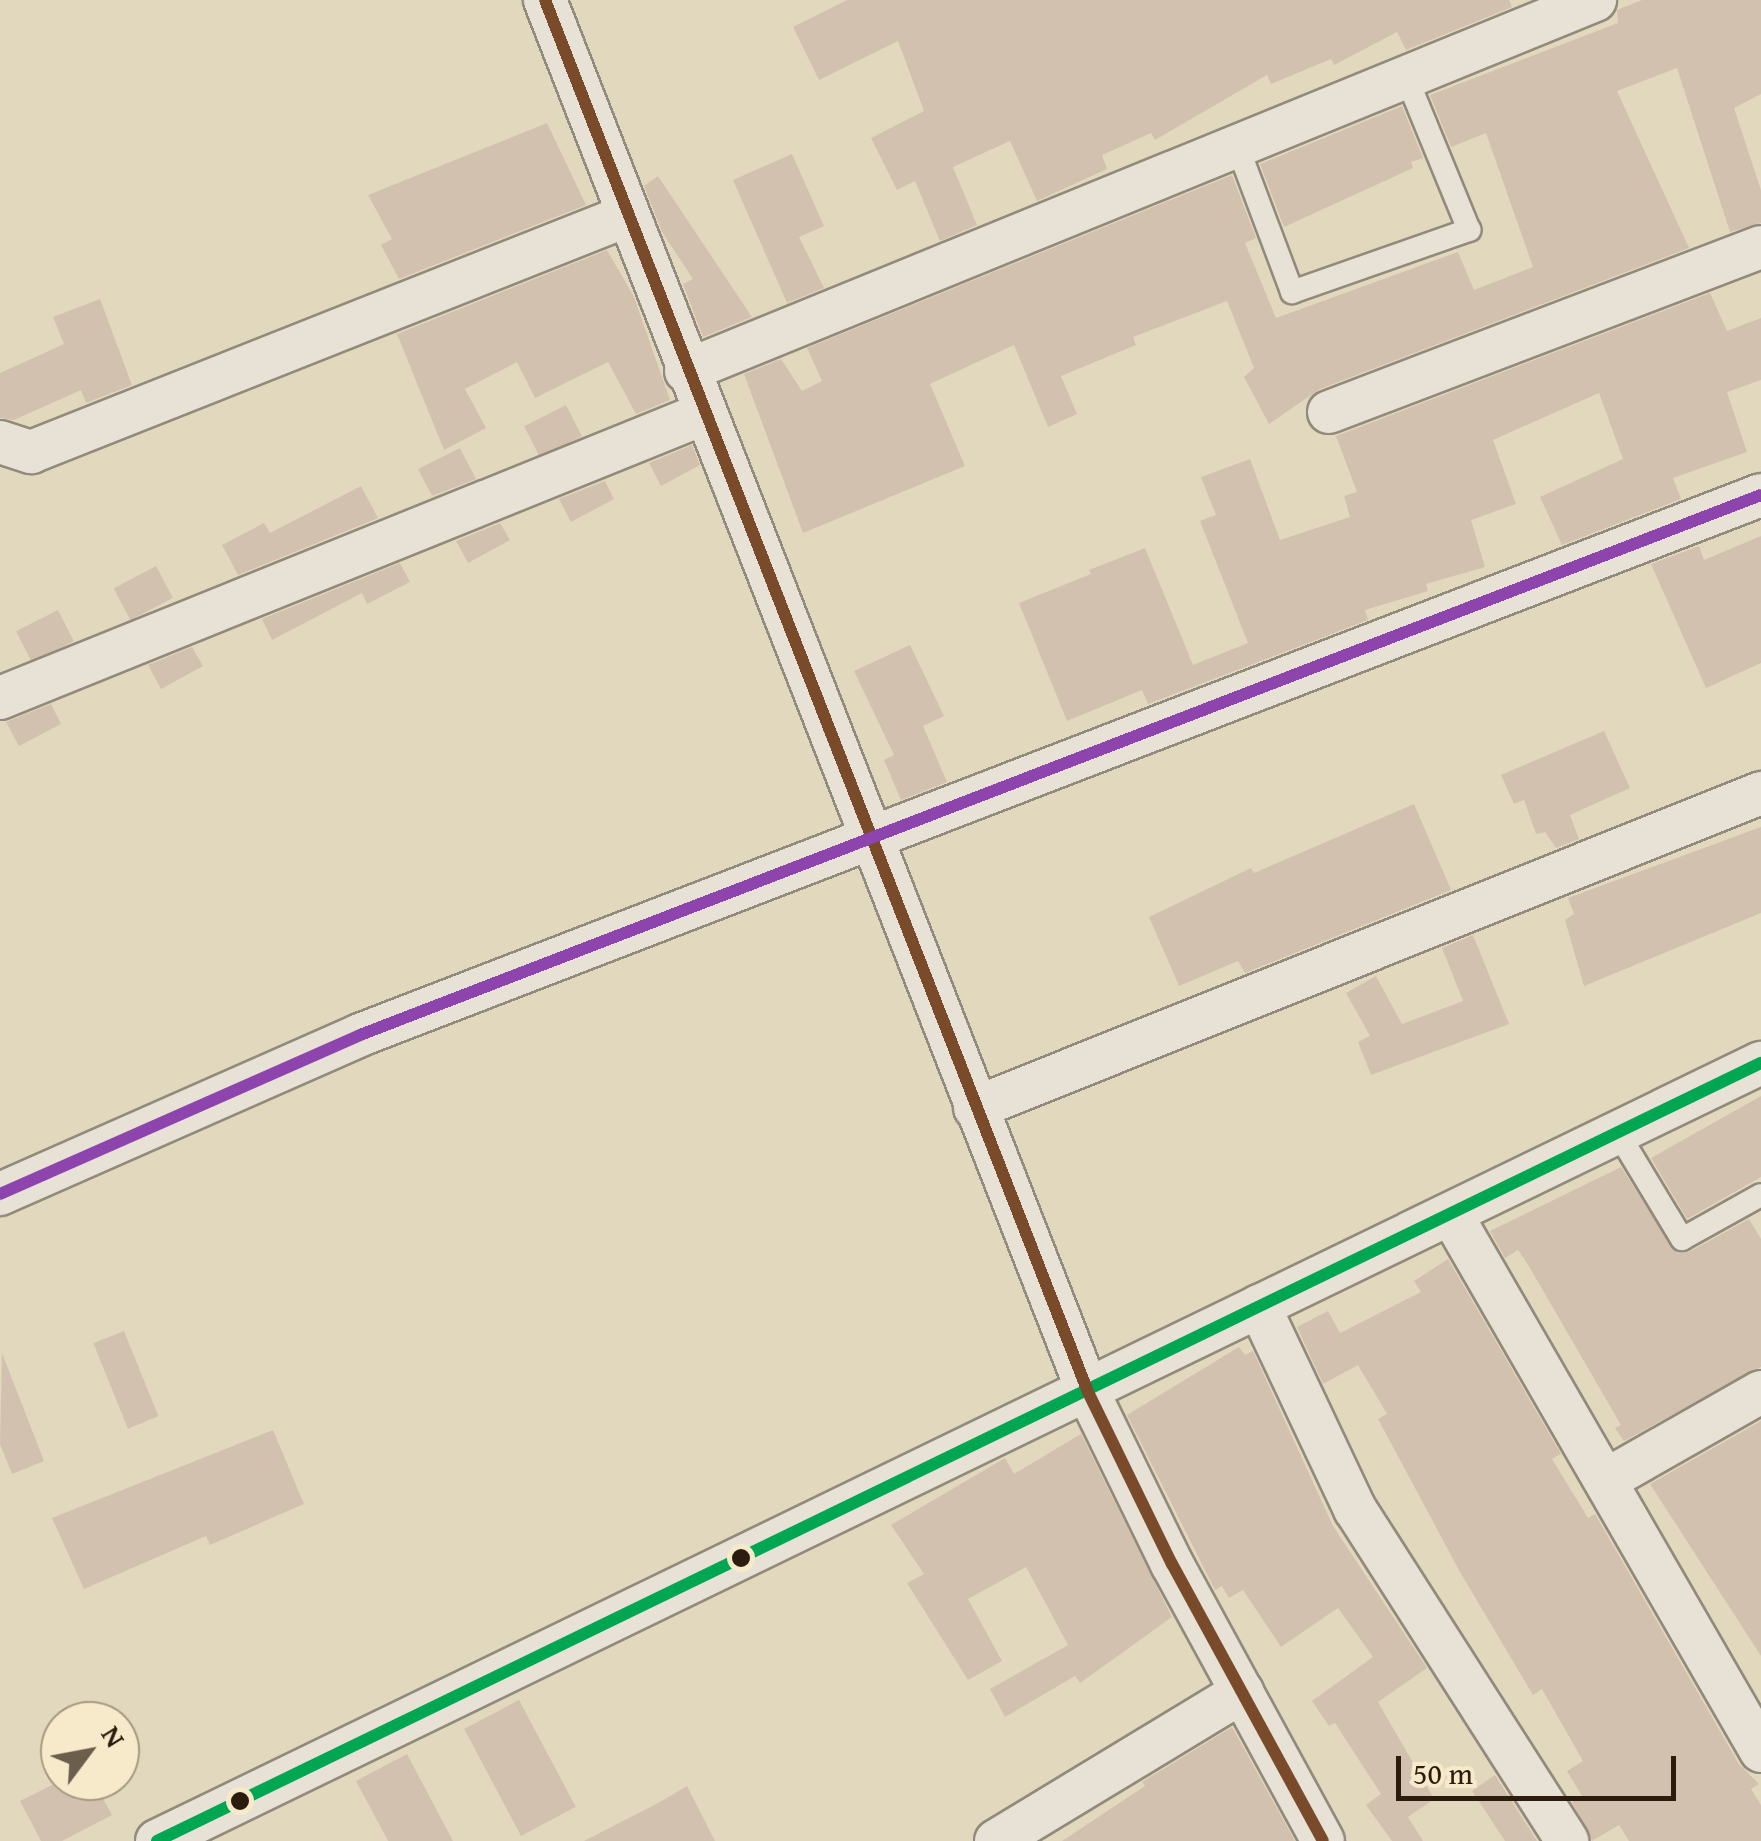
<!DOCTYPE html>
<html>
<head>
<meta charset="utf-8">
<style>
  body { margin:0 }
  #map { position:relative; width:1761px; height:1841px; overflow:hidden; background:#e2d8be; font-family:"Gentium Book Plus",serif }
  div>[style] { position:absolute }
  .building>* { inset:0; background:#d3c1b0; transform-origin:0 0 }
  .roads { filter:drop-shadow(2px 0 #928a7a) drop-shadow(-2px 0 #928a7a) drop-shadow(0 2px #928a7a) drop-shadow(0 -2px #928a7a) }
  .service>* { height:22px; margin:-11px; padding:0 11px; transform-origin:11px; border-radius:11px; background:#e7e2d5 }
  .minor>* { height:42px; margin:-21px; padding:0 21px; transform-origin:21px; border-radius:21px; background:#e7e2d5 }
  .bus-1>* { height:12px; margin:-6px; padding:0 6px; transform-origin:6px; border-radius:6px; background:#00a651 }
  .bus-2>* { height:12px; margin:-6px; padding:0 6px; transform-origin:6px; border-radius:6px; background:#7a4b2a }
  .bus-3>* { height:12px; margin:-6px; padding:0 6px; transform-origin:6px; border-radius:6px; background:#8e44ad }
  .dots>* { width:28px; height:28px; translate:-50% -50%; box-sizing:border-box; border:5px solid #f6eacb; border-radius:50% }
  span { translate:-50% -50%; white-space:nowrap; text-align:center; line-height:1.15; -webkit-text-stroke:9px #f6eacb; paint-order:stroke }
  .north { position:absolute; left:40px; top:1701px; width:100px; height:100px; box-sizing:border-box; background:#f6eacb; border:2px solid #a5987f; border-radius:50%; rotate:58deg; font-size:28px; font-weight:700; line-height:40px; text-align:center; color:#2b1c0e }
  .north::after { content:''; display:block; margin:auto; width:35px; height:45px; background:#6b5e4c; clip-path:polygon(50% 0,100% 100%,50% 72%,0 100%) }
  .scale { position:absolute; left:1396px; top:1756px; width:280px; height:45px; box-sizing:border-box; border:5px solid #2b1c0e; border-top:0; padding-left:12px; font-size:30px; line-height:35px; white-space:nowrap; color:#2b1c0e; -webkit-text-stroke:8px #f6eacb; paint-order:stroke }
</style>
</head>
<body>
<div id="map">
  <div class="building">
    <i style="clip-path:polygon(847px 0,1509px 0,1512px 7px,1406px 50px,1397px 32px,1334px 65px,1331px 59px,1271px 84px,1267px 75px,1155px 140px,1151px 133px,1102px 155px,1107px 169px,1037px 201px,1010px 141px,953px 167px,977px 225px,940px 241px,915px 181px,897px 190px,871px 138px,924px 111px,898px 41px,819px 80px,793px 27px)"></i>
    <i style="clip-path:polygon(1642px 0,1761px 0,1761px 94px,1734px 108px,1761px 190px,1761px 223px,1730px 232px,1677px 68px,1617px 91px,1689px 248px,1320px 389px,1269px 424px,1244px 377px,1254px 368px,1227px 301px,1133px 337px,1136px 345px,1061px 376px,1077px 414px,1048px 427px,1014px 345px,930px 384px,965px 466px,803px 533px,744px 374px,781px 359px,802px 391px,822px 381px,807px 348px,1232px 175px,1256px 238px,1245px 243px,1276px 318px,1458px 252px,1474px 290px,1533px 267px,1486px 133px,1451px 147px,1430px 95px,1618px 23px,1617px 10px)"></i>
    <i style="clip-path:polygon(1402px 106px,1423px 158px,1411px 162px,1413px 168px,1284px 227px,1260px 164px)"></i>
    <i style="clip-path:polygon(547px 123px,586px 205px,399px 279px,381px 245px,392px 239px,368px 195px)"></i>
    <i style="clip-path:polygon(792px 154px,824px 226px,799px 237px,824px 288px,787px 303px,733px 180px)"></i>
    <i style="clip-path:polygon(658px 176px,752px 317px,703px 337px,683px 284px,693px 279px,662px 232px,644px 186px)"></i>
    <i style="clip-path:polygon(607px 250px,634px 297px,670px 400px,636px 414px,608px 362px,535px 398px,517px 362px,465px 389px,486px 428px,444px 450px,397px 334px)"></i>
    <i style="clip-path:polygon(1710px 293px,1727px 331px,1761px 318px,1761px 380px,1727px 392px,1747px 452px,1673px 478px,1681px 499px,1562px 545px,1540px 497px,1623px 459px,1599px 393px,1493px 440px,1516px 504px,1471px 520px,1485px 567px,1426px 584px,1428px 591px,1365px 610px,1368px 620px,1148px 704px,1142px 690px,1067px 721px,1019px 603px,1091px 574px,1089px 570px,1145px 548px,1193px 665px,1248px 643px,1200px 521px,1216px 515px,1201px 477px,1250px 459px,1280px 540px,1350px 517px,1344px 496px,1357px 492px,1336px 436px)"></i>
    <i style="clip-path:polygon(100px 299px,132px 385px,86px 403px,81px 390px,14px 420px,0 418px,0 373px,64px 344px,53px 317px)"></i>
    <i style="left:566px;top:405px;width:35px;height:47px;rotate:63deg"></i>
    <i style="clip-path:polygon(692px 445px,700px 465px,661px 486px,649px 463px)"></i>
    <i style="clip-path:polygon(460px 448px,476px 479px,432px 496px,418px 469px)"></i>
    <i style="clip-path:polygon(605px 481px,614px 499px,571px 522px,559px 499px)"></i>
    <i style="clip-path:polygon(361px 486px,378px 518px,238px 575px,222px 545px,264px 523px,270px 533px)"></i>
    <i style="clip-path:polygon(500px 523px,510px 540px,468px 563px,456px 541px)"></i>
    <i style="clip-path:polygon(1761px 536px,1761px 663px,1706px 688px,1651px 564px,1699px 546px,1704px 560px)"></i>
    <i style="clip-path:polygon(400px 563px,410px 582px,367px 604px,362px 593px,272px 640px,262px 619px)"></i>
    <i style="left:156px;top:566px;width:36px;height:48px;rotate:62deg"></i>
    <i style="left:58px;top:610px;width:35px;height:47px;rotate:63deg"></i>
    <i style="clip-path:polygon(910px 645px,944px 716px,923px 726px,947px 782px,901px 800px,884px 760px,894px 755px,854px 671px)"></i>
    <i style="clip-path:polygon(192px 647px,203px 666px,161px 689px,148px 665px)"></i>
    <i style="clip-path:polygon(51px 704px,61px 724px,19px 746px,6px 722px)"></i>
    <i style="clip-path:polygon(1604px 731px,1630px 788px,1570px 815px,1579px 839px,1556px 848px,1545px 832px,1536px 834px,1524px 800px,1514px 804px,1501px 775px)"></i>
    <i style="clip-path:polygon(1414px 804px,1451px 890px,1245px 973px,1238px 961px,1179px 986px,1149px 917px,1251px 868px,1254px 873px)"></i>
    <i style="clip-path:polygon(1761px 827px,1761px 913px,1584px 986px,1565px 920px,1574px 914px,1568px 898px)"></i>
    <i style="clip-path:polygon(1473px 935px,1509px 1024px,1371px 1075px,1358px 1042px,1370px 1036px,1346px 993px,1376px 976px,1402px 1024px,1463px 1001px,1442px 948px)"></i>
    <i style="clip-path:polygon(1761px 1096px,1761px 1177px,1687px 1219px,1651px 1158px)"></i>
    <i style="clip-path:polygon(1621px 1167px,1676px 1252px,1689px 1252px,1749px 1219px,1761px 1239px,1761px 1367px,1624px 1441px,1615px 1428px,1621px 1425px,1527px 1263px,1518px 1250px,1505px 1258px,1490px 1231px)"></i>
    <i style="clip-path:polygon(1448px 1259px,1561px 1454px,1552px 1459px,1588px 1518px,1595px 1514px,1739px 1764px,1759px 1784px,1751px 1789px,1761px 1805px,1761px 1841px,1629px 1841px,1619px 1825px,1592px 1841px,1572px 1802px,1582px 1796px,1567px 1771px,1583px 1761px,1542px 1689px,1533px 1695px,1460px 1572px,1378px 1419px,1387px 1414px,1358px 1365px,1323px 1384px,1297px 1327px,1328px 1311px,1340px 1333px,1421px 1292px,1414px 1281px)"></i>
    <i style="left:124px;top:1331px;width:92px;height:33px;rotate:68deg"></i>
    <i style="clip-path:polygon(1239px 1347px,1245px 1355px,1253px 1351px,1333px 1526px,1427px 1668px,1378px 1702px,1434px 1799px,1408px 1817px,1423px 1841px,1392px 1841px,1366px 1805px,1381px 1794px,1335px 1723px,1329px 1726px,1312px 1701px,1373px 1657px,1338px 1608px,1281px 1647px,1243px 1590px,1229px 1598px,1222px 1586px,1215px 1590px,1127px 1415px)"></i>
    <i style="clip-path:polygon(2px 1353px,44px 1461px,12px 1474px,0 1444px)"></i>
    <i style="clip-path:polygon(1761px 1421px,1761px 1656px,1650px 1484px)"></i>
    <i style="clip-path:polygon(273px 1430px,304px 1504px,210px 1545px,206px 1536px,84px 1589px,52px 1518px)"></i>
    <i style="clip-path:polygon(1081px 1434px,1172px 1617px,1080px 1683px,1075px 1676px,1005px 1717px,990px 1689px,1068px 1645px,1026px 1567px,968px 1599px,1002px 1661px,968px 1680px,907px 1583px,924px 1574px,891px 1525px,1005px 1458px,1014px 1474px)"></i>
    <i style="left:519px;top:1700px;width:121px;height:62px;rotate:62deg"></i>
    <i style="clip-path:polygon(1232px 1727px,1295px 1841px,1062px 1841px,1145px 1786px,1142px 1782px)"></i>
    <i style="clip-path:polygon(407px 1754px,453px 1841px,388px 1841px,356px 1781px)"></i>
    <i style="clip-path:polygon(1495px 1775px,1537px 1841px,1505px 1841px,1472px 1791px)"></i>
    <i style="clip-path:polygon(60px 1781px,94px 1781px,112px 1815px,62px 1841px,41px 1841px,20px 1801px)"></i>
    <i style="clip-path:polygon(687px 1786px,715px 1841px,584px 1841px,660px 1802px)"></i>
  </div>
  <div class="roads">
    <div class="service">
      <i style="left:1238px;top:148px;width:154px;rotate:69.4deg"></i>
      <i style="left:1292px;top:292px;width:188px;rotate:-19.3deg"></i>
      <i style="left:1469px;top:230px;width:163px;rotate:-112.3deg"></i>
      <i style="left:1618px;top:1133px;width:124px;rotate:58.9deg"></i>
      <i style="left:1682px;top:1239px;width:90px;rotate:-29.1deg"></i>
    </div>
    <div class="minor">
      <i style="left:545px;top:0;width:1494px;rotate:68.69deg"></i>
      <i style="left:1088px;top:1392px;width:191px;rotate:64deg"></i>
      <i style="left:1172px;top:1564px;width:315px;rotate:61.4deg"></i>
      <i style="left:686px;top:371px;width:982px;rotate:-22.2deg"></i>
      <i style="left:1329px;top:412px;width:462px;rotate:-20.9deg"></i>
      <i style="left:0;top:442px;width:33px;rotate:18deg"></i>
      <i style="left:31px;top:452px;width:640px;rotate:-21.64deg"></i>
      <i style="left:0;top:698px;width:758px;rotate:-22deg"></i>
      <i style="left:975px;top:1108px;width:847px;rotate:-21.84deg"></i>
      <i style="left:0;top:1194px;width:394px;rotate:-23.8deg"></i>
      <i style="left:360px;top:1035px;width:1501px;rotate:-21.08deg"></i>
      <i style="left:1451px;top:1214px;width:620px;rotate:60deg"></i>
      <i style="left:1259px;top:1306px;width:225px;rotate:64.7deg"></i>
      <i style="left:1355px;top:1509px;width:394px;rotate:57.4deg"></i>
      <i style="left:1606px;top:1480px;width:178px;rotate:-29.6deg"></i>
      <i style="left:157px;top:1841px;width:1783px;rotate:-25.88deg"></i>
      <i style="left:996px;top:1841px;width:288px;rotate:-31.2deg"></i>
    </div>
  </div>
  <div class="bus-1">
    <i style="left:157px;top:1841px;width:1783px;rotate:-25.88deg"></i>
  </div>
  <div class="bus-2">
    <i style="left:545px;top:0;width:1494px;rotate:68.69deg"></i>
    <i style="left:1088px;top:1392px;width:191px;rotate:64deg"></i>
    <i style="left:1172px;top:1564px;width:315px;rotate:61.4deg"></i>
  </div>
  <div class="bus-3">
    <i style="left:0;top:1194px;width:394px;rotate:-23.8deg"></i>
    <i style="left:360px;top:1035px;width:1501px;rotate:-21.08deg"></i>
  </div>
  <div class="dots">
    <i style="left:741px;top:1558px;background:#2b1c0e"></i>
    <i style="left:240px;top:1801px;background:#2b1c0e"></i>
  </div>
  <div class="north">N</div>
  <div class="scale">50 m</div>
</div>
</body>
</html>
